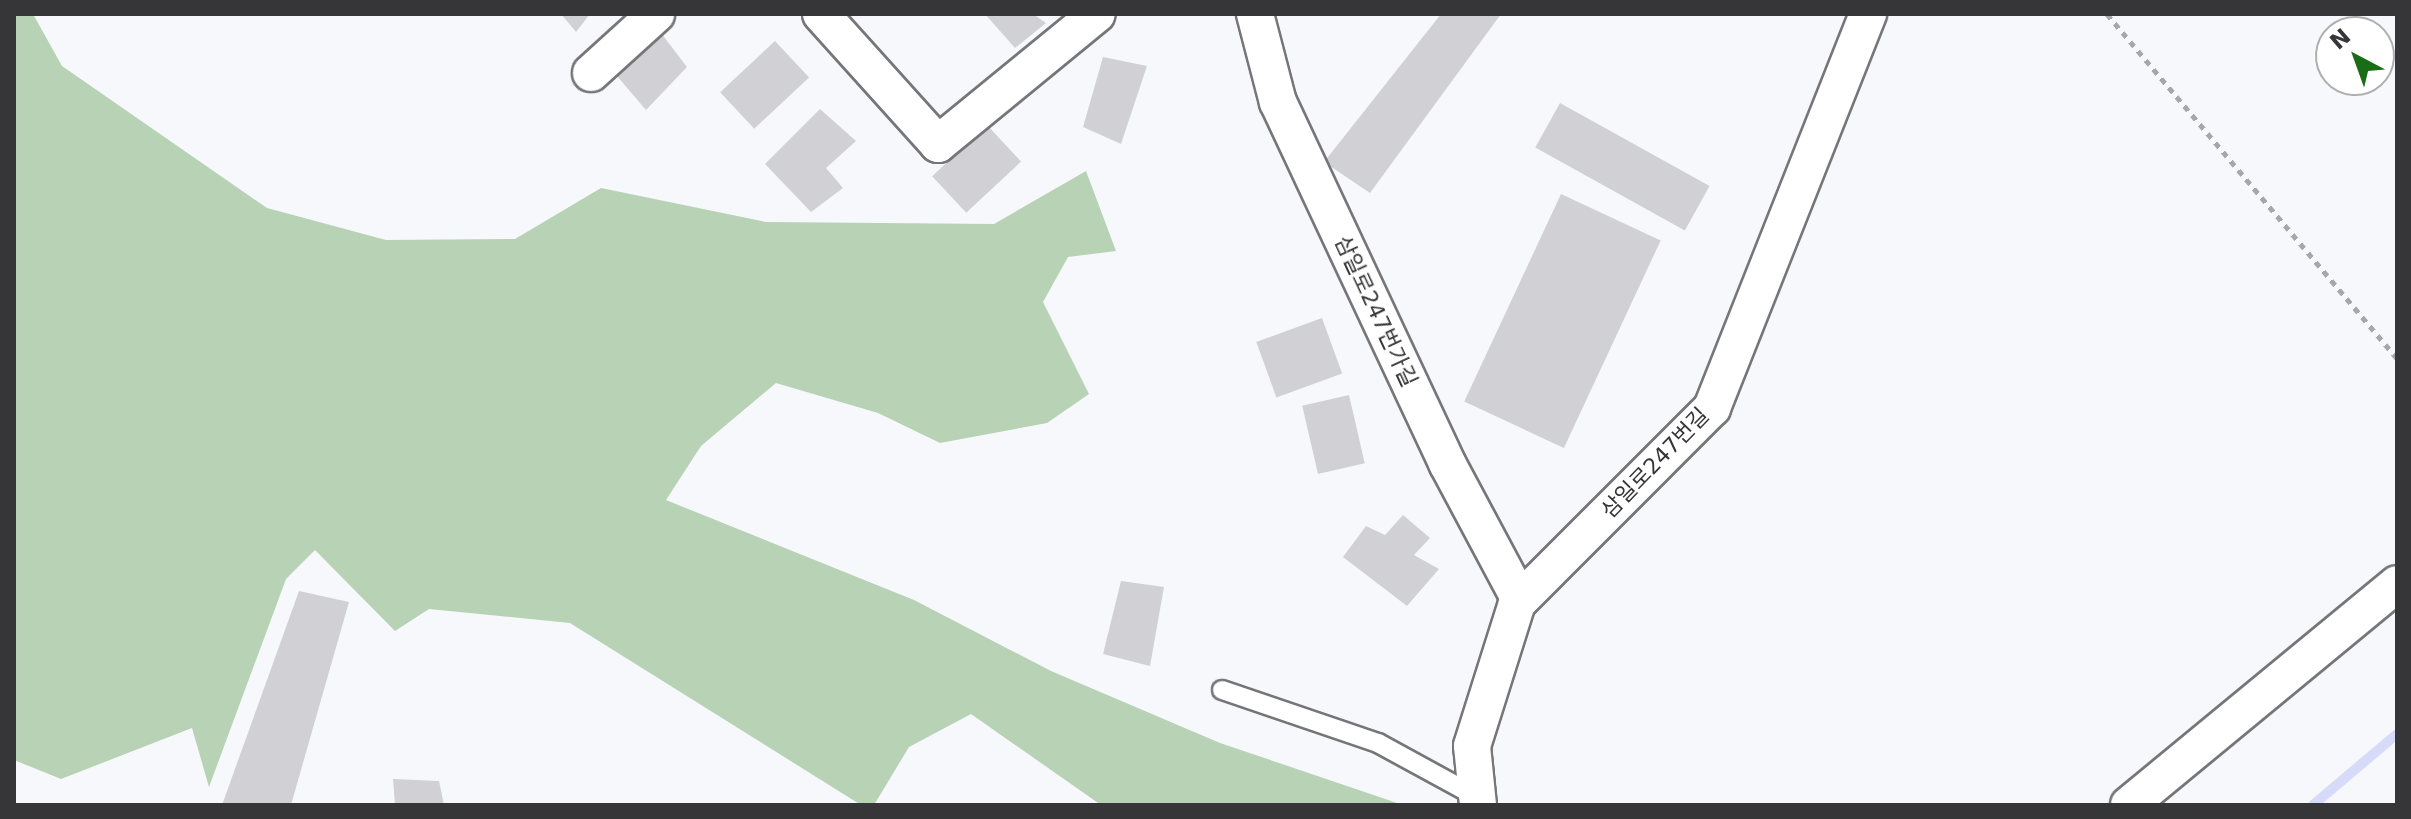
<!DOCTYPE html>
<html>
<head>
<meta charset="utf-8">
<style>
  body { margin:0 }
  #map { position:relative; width:2411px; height:819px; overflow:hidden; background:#f7f8fc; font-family:"DejaVu Sans","Noto Sans KR",sans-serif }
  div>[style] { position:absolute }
  .forest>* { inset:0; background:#b7d2b4 }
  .stream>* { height:10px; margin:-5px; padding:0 5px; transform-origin:5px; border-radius:5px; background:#d7dbf9 }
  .building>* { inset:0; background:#d1d1d5; transform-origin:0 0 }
  .path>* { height:5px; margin-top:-2.5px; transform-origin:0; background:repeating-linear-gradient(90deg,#a7a7aa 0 6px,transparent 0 12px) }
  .roads { filter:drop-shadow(2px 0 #76767a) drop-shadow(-2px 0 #76767a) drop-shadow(0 2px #76767a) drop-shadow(0 -2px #76767a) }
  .service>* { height:18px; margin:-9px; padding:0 9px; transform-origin:9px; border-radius:9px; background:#fff }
  .minor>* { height:36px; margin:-18px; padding:0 18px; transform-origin:18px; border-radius:18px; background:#fff }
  span { translate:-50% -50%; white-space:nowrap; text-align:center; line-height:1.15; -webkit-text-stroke:6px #fff; paint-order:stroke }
  .street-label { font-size:22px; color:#363638 }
  .frame { position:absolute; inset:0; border:16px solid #363638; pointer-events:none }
  .north { position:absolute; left:2315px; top:16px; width:80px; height:80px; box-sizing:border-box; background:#fff; border:2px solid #afafaf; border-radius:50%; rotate:319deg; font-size:22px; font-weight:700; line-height:32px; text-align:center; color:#363638 }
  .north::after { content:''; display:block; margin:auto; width:28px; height:36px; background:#186d16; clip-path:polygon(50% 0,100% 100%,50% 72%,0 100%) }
</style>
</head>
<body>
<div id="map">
  <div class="forest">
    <i style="clip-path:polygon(14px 14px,33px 14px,62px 66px,267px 208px,386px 240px,515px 239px,601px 188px,766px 222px,994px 224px,1086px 171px,1116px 251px,1068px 257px,1043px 302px,1089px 394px,1047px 423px,940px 443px,878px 413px,776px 383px,701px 446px,666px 500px,914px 600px,1051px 671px,1220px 743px,1403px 805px,1101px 805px,971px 714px,909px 747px,874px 805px,861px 805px,570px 623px,429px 609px,395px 631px,315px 550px,286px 579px,209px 787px,192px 728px,61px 779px,14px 760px)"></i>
  </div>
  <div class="stream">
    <i style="left:2313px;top:805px;width:110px;rotate:-40.2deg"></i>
  </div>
  <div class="building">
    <i style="clip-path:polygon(561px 14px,590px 14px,576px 32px)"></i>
    <i style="clip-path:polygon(985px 14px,1033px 14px,1046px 23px,1015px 48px)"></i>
    <i style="clip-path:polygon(1441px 14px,1501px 14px,1370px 193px,1324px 162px)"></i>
    <i style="clip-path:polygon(661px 33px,687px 67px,646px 110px,611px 69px)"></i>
    <i style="left:775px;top:41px;width:50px;height:75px;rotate:47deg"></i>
    <i style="clip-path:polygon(1103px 57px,1147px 66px,1121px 144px,1083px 127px)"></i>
    <i style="left:1560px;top:103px;width:171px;height:51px;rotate:29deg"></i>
    <i style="clip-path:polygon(820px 109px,856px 141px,826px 168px,843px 188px,811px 212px,765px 164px)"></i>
    <i style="left:987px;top:125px;width:50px;height:75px;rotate:47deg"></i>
    <i style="left:1561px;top:194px;width:110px;height:229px;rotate:25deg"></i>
    <i style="left:1322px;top:318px;width:59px;height:70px;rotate:70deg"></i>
    <i style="left:1349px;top:395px;width:70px;height:48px;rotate:77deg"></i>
    <i style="clip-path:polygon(1403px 515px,1430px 538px,1414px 555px,1439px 569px,1407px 606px,1343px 557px,1366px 526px,1385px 535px)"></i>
    <i style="clip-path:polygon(1121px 581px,1164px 587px,1150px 666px,1103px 654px)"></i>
    <i style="clip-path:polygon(299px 591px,349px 602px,291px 805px,222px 805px)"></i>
    <i style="clip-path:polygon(393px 779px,439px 781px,444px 805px,395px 805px)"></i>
  </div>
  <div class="path">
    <i style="left:2107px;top:14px;width:450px;rotate:49.9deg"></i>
  </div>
  <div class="roads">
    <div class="service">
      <i style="left:1222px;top:690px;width:165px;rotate:18.8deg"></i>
      <i style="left:1378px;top:743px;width:113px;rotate:28.6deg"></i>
    </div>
    <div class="minor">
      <i style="left:821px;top:14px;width:175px;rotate:48deg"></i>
      <i style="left:938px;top:144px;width:205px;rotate:-39.3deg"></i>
      <i style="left:1255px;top:14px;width:91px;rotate:75.4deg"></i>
      <i style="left:1278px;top:102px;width:399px;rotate:64.9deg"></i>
      <i style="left:1447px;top:463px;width:155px;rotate:61.9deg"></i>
      <i style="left:591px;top:73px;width:88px;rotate:-42.2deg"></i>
      <i style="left:1478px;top:805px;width:59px;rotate:-95.8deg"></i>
      <i style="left:1472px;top:746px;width:150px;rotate:-72.5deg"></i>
      <i style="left:1517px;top:603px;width:276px;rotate:-45deg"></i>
      <i style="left:1712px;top:408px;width:424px;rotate:-68.4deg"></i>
      <i style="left:2129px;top:805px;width:347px;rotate:-39.5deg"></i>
    </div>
  </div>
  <div class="street-label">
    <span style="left:1376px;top:311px;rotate:65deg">삼일로247번가길</span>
    <span style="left:1655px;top:463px;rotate:-46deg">삼일로247번길</span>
  </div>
  <div class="frame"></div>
  <div class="north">N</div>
</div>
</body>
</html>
